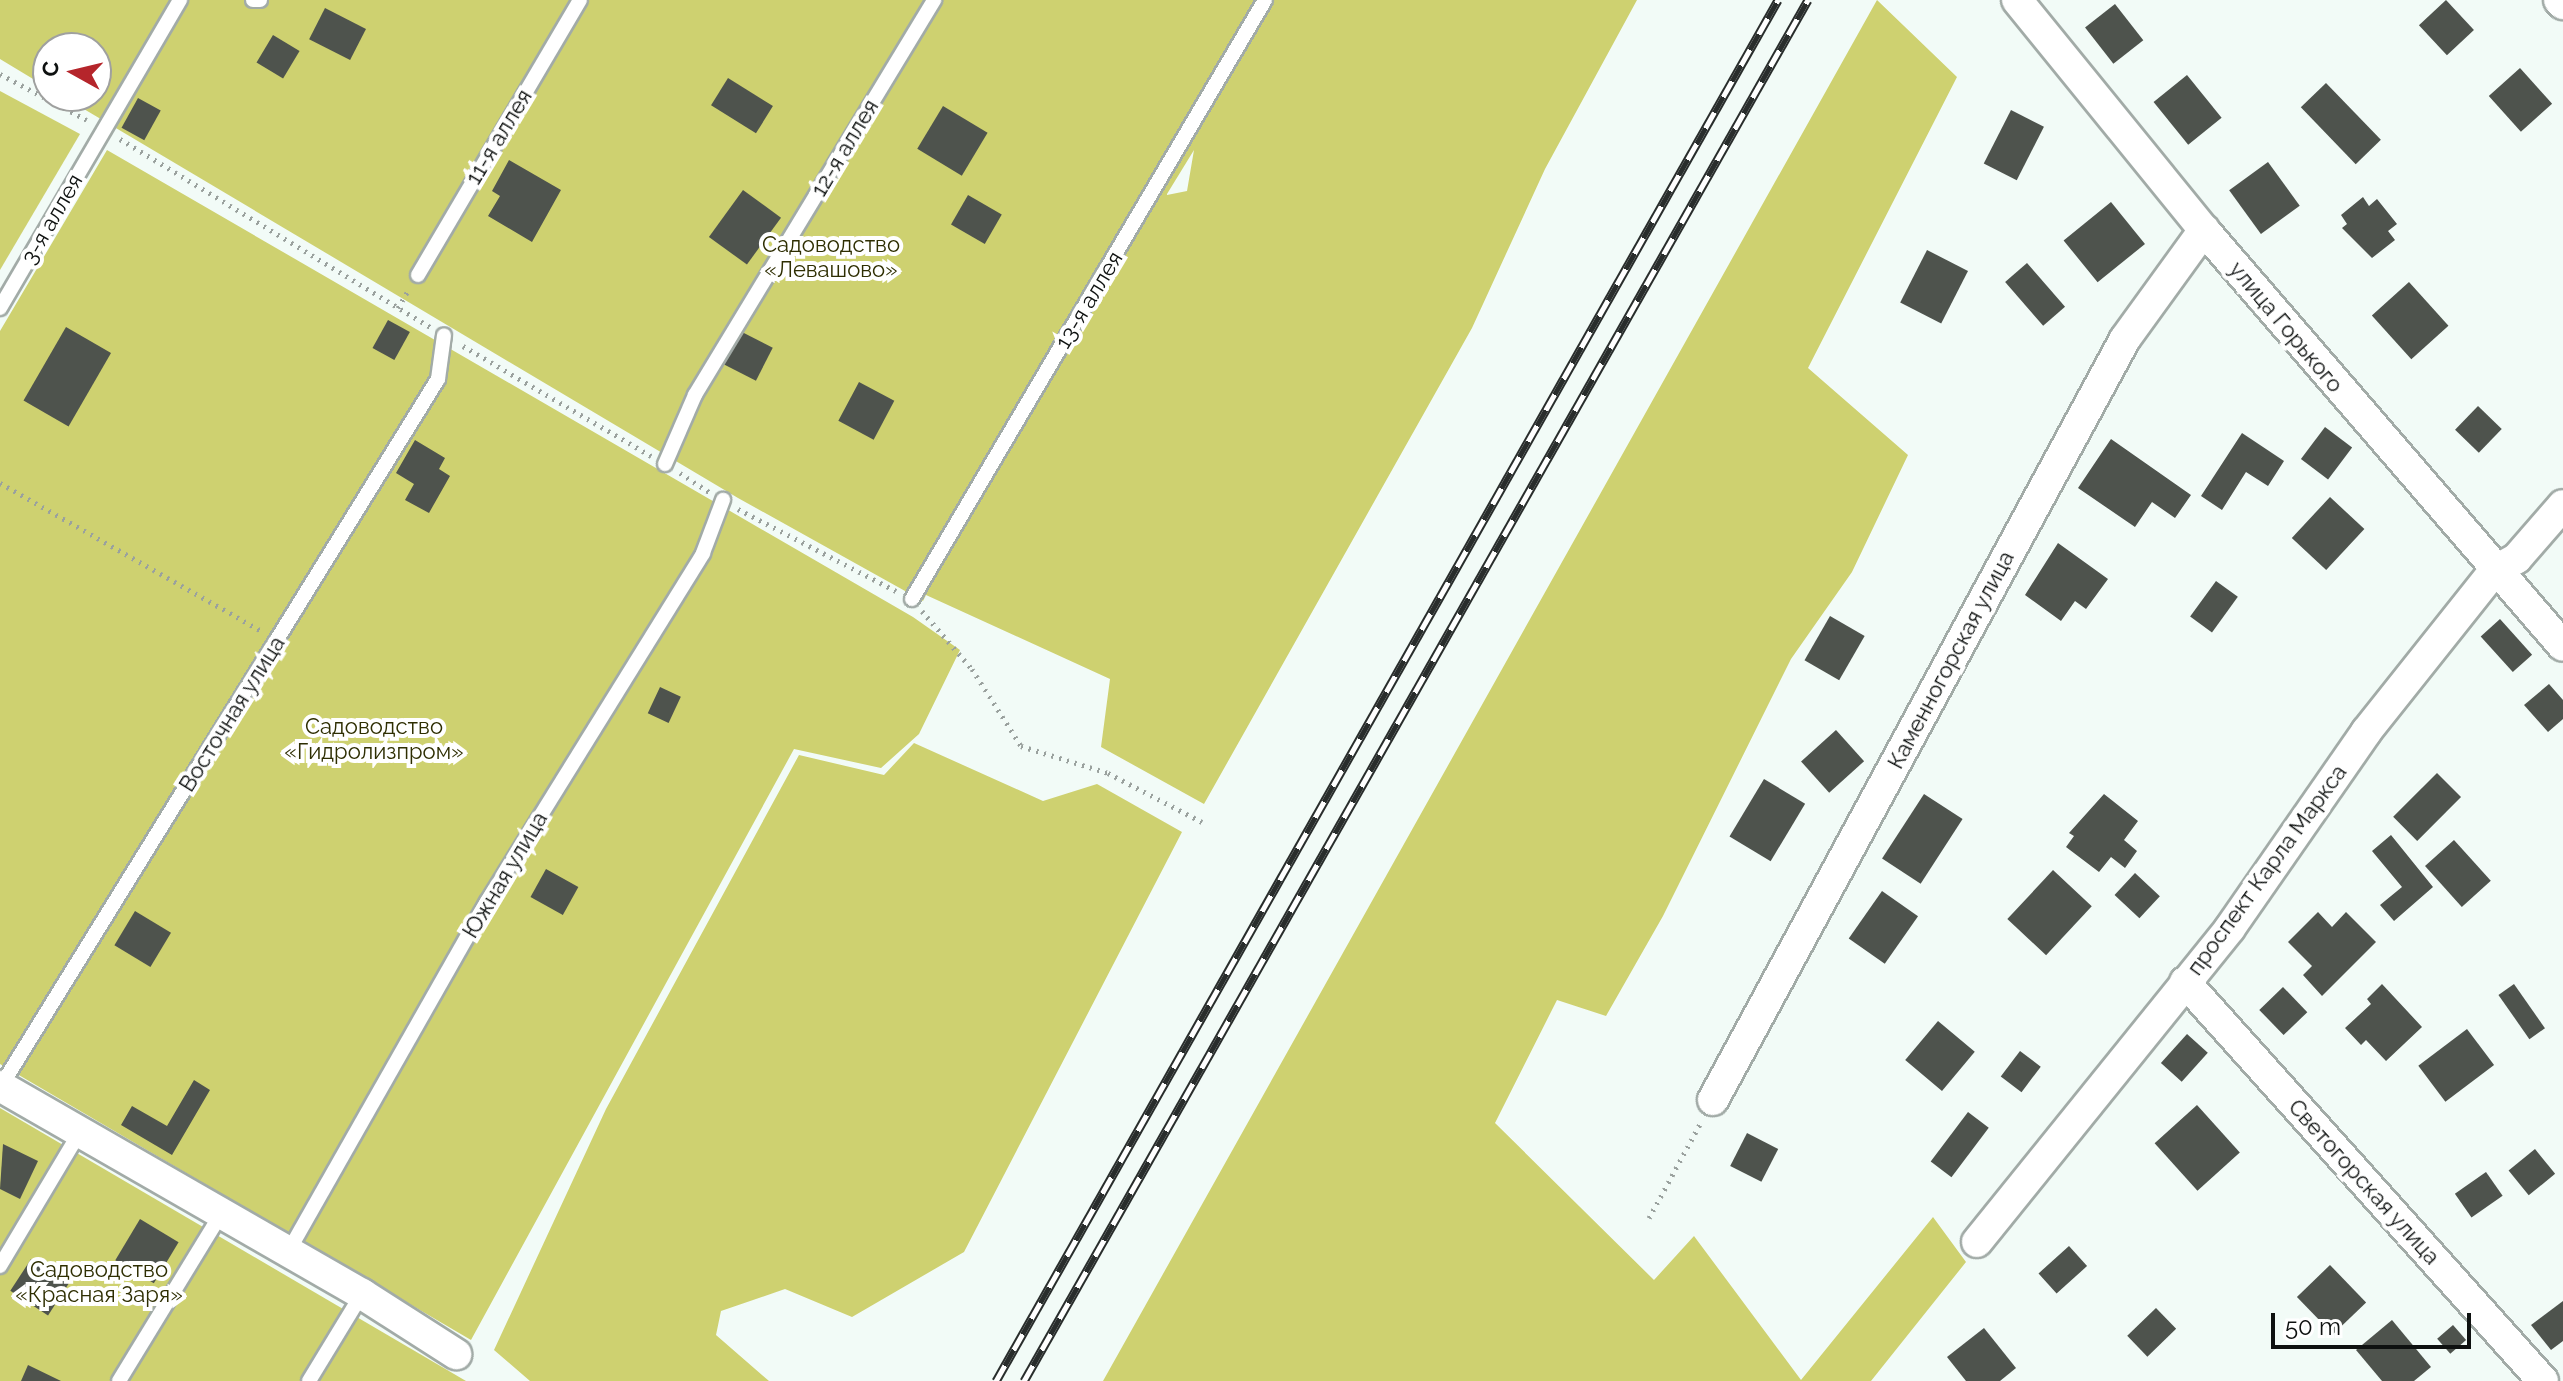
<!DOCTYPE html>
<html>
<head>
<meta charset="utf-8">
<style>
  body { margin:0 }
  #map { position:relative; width:2563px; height:1381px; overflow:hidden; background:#f2fbf7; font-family:Raleway,sans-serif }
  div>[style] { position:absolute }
  .green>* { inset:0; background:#ced170 }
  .building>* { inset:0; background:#4e534d; transform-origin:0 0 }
  .path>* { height:5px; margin-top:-2.5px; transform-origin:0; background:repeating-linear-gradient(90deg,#9aa19e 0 2px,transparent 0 8px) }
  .roads { filter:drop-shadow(2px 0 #a2aba7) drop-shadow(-2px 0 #a2aba7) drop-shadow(0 2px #a2aba7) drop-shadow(0 -2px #a2aba7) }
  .service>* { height:14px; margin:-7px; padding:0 7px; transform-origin:7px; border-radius:7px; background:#fff }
  .minor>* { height:30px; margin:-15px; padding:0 15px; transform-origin:15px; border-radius:15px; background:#fff }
  .rail>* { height:9px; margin-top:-4.5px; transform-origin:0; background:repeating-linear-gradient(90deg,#fff 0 18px,#292d2c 0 36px); box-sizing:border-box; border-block:2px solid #292d2c }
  span { translate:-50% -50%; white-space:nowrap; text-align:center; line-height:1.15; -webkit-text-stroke:8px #fff; paint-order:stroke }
  .street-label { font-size:22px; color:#0e1110 }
  .park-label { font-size:22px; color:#2e2e02 }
  .north { position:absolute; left:32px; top:32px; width:80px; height:80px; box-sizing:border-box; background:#fff; border:2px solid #9fa09f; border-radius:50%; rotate:278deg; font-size:22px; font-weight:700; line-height:32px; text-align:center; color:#0e1110 }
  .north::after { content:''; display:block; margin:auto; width:28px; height:36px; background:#b5252b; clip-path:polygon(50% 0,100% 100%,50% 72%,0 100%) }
  .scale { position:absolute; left:2271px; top:1313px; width:200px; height:36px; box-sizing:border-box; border:4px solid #0e1110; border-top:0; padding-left:10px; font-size:24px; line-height:28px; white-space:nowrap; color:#0e1110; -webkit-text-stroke:6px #fff; paint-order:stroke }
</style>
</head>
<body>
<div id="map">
  <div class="green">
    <i style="clip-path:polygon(evenodd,0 0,1637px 0,1545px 169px,1472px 328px,1204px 804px,1101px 747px,1110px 679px,926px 595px,923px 601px,738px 498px,62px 96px,96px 96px,96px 48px,48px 48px,48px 88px,0 59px,0 0,1194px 150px,1187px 191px,1167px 195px,1167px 194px,1194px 150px)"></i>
    <i style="clip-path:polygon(1877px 0,1957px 77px,1808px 368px,1908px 455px,1852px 572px,1791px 659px,1663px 916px,1606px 1016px,1557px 1000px,1495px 1123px,1654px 1280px,1694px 1236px,1801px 1380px,1933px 1217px,1966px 1262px,1871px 1381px,1103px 1381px)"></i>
    <i style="clip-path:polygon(0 91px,80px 134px,0 270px)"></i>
    <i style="clip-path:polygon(107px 150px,913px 617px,960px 650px,919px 734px,881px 768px,794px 749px,471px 1340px,0 1064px,0 331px)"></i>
    <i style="clip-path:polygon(914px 743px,1043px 801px,1097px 784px,1182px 832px,964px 1252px,852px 1317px,785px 1289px,721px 1311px,716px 1335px,769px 1381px,530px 1381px,494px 1350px,606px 1109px,799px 755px,884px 775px)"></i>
    <i style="clip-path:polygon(0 1108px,466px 1381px,0 1381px)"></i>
  </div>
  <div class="building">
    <i style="left:2446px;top:0;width:41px;height:37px;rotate:47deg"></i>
    <i style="left:2115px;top:4px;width:46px;height:38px;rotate:52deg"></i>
    <i style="left:325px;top:8px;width:46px;height:35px;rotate:27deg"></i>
    <i style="left:273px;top:35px;width:31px;height:32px;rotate:31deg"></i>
    <i style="left:2520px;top:68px;width:48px;height:42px;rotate:48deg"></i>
    <i style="left:2187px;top:75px;width:55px;height:43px;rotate:51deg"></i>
    <i style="left:728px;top:78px;width:53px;height:32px;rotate:32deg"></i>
    <i style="left:2326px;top:83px;width:79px;height:35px;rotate:46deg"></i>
    <i style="left:138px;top:98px;width:26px;height:34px;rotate:29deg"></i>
    <i style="left:943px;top:106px;width:52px;height:50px;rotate:31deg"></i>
    <i style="left:2011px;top:110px;width:37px;height:60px;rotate:27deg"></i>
    <i style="clip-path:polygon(509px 160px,561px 190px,532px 242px,488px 216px,500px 196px,492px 191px)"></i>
    <i style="left:2268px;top:162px;width:54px;height:48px;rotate:54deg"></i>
    <i style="left:743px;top:190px;width:47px;height:58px;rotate:36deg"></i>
    <i style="left:968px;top:195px;width:39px;height:34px;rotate:30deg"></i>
    <i style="clip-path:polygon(2363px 197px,2369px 206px,2377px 199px,2397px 224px,2388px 231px,2395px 240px,2372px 258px,2342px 228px,2347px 224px,2341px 215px)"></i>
    <i style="left:2111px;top:202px;width:54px;height:61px;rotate:51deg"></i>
    <i style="left:1927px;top:250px;width:46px;height:59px;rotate:27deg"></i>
    <i style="left:2027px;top:263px;width:58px;height:29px;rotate:49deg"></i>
    <i style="left:2409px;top:282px;width:59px;height:50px;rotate:48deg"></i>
    <i style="left:388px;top:320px;width:25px;height:32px;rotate:29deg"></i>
    <i style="left:66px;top:327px;width:52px;height:85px;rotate:30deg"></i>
    <i style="left:738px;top:330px;width:39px;height:37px;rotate:27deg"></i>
    <i style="left:859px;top:382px;width:40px;height:44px;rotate:28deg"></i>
    <i style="left:2478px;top:406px;width:33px;height:33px;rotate:44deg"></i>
    <i style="left:2325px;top:427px;width:34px;height:40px;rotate:37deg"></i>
    <i style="clip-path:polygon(2242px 433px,2284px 461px,2268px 486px,2246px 472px,2222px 510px,2201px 496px)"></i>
    <i style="clip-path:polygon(2111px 439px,2191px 495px,2175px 518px,2152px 502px,2135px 527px,2078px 488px)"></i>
    <i style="clip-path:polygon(415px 440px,445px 458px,439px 469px,450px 476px,429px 513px,405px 500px,414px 484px,396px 473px)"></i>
    <i style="left:2330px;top:497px;width:47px;height:56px;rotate:43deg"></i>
    <i style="clip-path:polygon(2058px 543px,2108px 579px,2086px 609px,2075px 601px,2061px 621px,2025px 595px)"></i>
    <i style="left:2216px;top:581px;width:27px;height:44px;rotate:36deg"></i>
    <i style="left:1830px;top:616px;width:40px;height:51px;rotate:30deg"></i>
    <i style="left:2500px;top:619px;width:48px;height:26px;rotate:48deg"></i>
    <i style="clip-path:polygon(2549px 684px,2563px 700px,2563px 719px,2548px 732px,2524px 705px)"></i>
    <i style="left:660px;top:687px;width:23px;height:29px;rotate:25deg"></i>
    <i style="left:1836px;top:730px;width:42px;height:47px;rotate:48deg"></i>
    <i style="left:2437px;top:773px;width:34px;height:62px;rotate:45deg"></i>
    <i style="left:1764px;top:779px;width:48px;height:67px;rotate:31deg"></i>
    <i style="left:1924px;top:794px;width:46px;height:77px;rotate:33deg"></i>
    <i style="clip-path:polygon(2104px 794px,2138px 821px,2124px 840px,2137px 851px,2125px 868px,2111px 857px,2099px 872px,2066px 847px,2074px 836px,2069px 833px)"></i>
    <i style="clip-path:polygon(2391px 835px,2433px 887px,2394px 921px,2380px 905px,2402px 887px,2372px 851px)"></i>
    <i style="left:2454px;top:840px;width:55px;height:39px;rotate:48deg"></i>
    <i style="left:546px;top:869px;width:37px;height:32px;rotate:29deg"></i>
    <i style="left:2053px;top:870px;width:53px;height:67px;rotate:43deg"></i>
    <i style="left:2135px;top:873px;width:34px;height:30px;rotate:43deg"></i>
    <i style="left:1882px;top:891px;width:44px;height:58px;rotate:35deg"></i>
    <i style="left:135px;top:911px;width:42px;height:40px;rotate:31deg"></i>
    <i style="clip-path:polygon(2318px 912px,2332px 927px,2346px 912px,2376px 942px,2322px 996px,2303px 975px,2312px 966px,2288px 942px)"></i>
    <i style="clip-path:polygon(2382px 984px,2422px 1027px,2386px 1061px,2366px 1040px,2361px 1045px,2345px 1028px,2371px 1004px,2367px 999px)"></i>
    <i style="left:2514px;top:984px;width:54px;height:19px;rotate:55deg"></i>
    <i style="left:2283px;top:987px;width:35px;height:33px;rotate:46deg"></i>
    <i style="left:1938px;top:1021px;width:48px;height:51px;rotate:40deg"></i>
    <i style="left:2467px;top:1029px;width:45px;height:61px;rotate:53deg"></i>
    <i style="left:2187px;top:1034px;width:28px;height:39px;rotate:42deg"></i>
    <i style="left:2020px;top:1051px;width:26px;height:32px;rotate:37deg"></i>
    <i style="clip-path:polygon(194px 1080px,210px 1090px,172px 1155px,121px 1125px,132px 1106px,167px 1126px)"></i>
    <i style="left:2197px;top:1105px;width:64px;height:57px;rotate:48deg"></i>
    <i style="left:1968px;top:1112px;width:26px;height:62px;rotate:37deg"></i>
    <i style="left:1747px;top:1133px;width:35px;height:37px;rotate:27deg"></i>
    <i style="clip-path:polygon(3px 1144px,38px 1161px,20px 1199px,0 1189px)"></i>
    <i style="left:2535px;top:1149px;width:32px;height:34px;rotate:51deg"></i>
    <i style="left:2486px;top:1172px;width:29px;height:38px;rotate:55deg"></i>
    <i style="left:140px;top:1219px;width:45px;height:48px;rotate:31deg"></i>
    <i style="left:2069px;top:1246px;width:27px;height:41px;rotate:48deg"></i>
    <i style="left:31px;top:1259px;width:45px;height:38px;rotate:33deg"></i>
    <i style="left:2330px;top:1265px;width:52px;height:46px;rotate:46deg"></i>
    <i style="clip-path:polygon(2563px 1301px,2563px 1341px,2551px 1350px,2531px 1325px)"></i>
    <i style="left:2156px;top:1308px;width:29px;height:40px;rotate:46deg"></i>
    <i style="clip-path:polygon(2392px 1320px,2431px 1367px,2414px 1381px,2382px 1381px,2356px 1350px)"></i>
    <i style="left:2453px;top:1325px;width:20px;height:21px;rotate:49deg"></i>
    <i style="clip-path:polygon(1984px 1328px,2016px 1368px,2000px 1381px,1966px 1381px,1947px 1357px)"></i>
    <i style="clip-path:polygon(28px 1365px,61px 1381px,21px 1381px)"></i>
  </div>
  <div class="path">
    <i style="left:0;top:74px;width:98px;rotate:27.9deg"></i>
    <i style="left:120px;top:139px;width:363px;rotate:31.2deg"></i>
    <i style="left:398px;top:308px;width:22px;rotate:-60deg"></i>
    <i style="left:463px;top:346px;width:218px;rotate:30.3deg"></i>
    <i style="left:680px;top:473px;width:35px;rotate:33deg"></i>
    <i style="left:0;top:483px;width:299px;rotate:29.5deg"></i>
    <i style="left:738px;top:509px;width:178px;rotate:27.4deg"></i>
    <i style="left:922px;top:611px;width:77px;rotate:49.2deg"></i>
    <i style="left:972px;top:669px;width:91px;rotate:57.5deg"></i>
    <i style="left:1021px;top:746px;width:91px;rotate:17.2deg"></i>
    <i style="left:1108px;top:773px;width:106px;rotate:27.5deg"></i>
    <i style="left:1649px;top:1218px;width:107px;rotate:-61.5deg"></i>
  </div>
  <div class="roads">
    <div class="service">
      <i style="left:253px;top:0;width:7px"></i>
      <i style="left:418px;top:275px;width:319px;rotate:-59.5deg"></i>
      <i style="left:0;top:308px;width:357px;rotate:-59.7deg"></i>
      <i style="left:665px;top:464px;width:75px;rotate:-66.5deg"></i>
      <i style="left:695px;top:395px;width:462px;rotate:-58.8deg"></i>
      <i style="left:912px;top:599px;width:695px;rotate:-59.49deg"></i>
      <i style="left:1px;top:1086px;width:831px;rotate:-58.28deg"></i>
      <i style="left:438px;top:379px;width:44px;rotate:-82.2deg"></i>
      <i style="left:288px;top:1252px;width:403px;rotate:-60.4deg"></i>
      <i style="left:487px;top:902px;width:410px;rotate:-58.2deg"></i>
      <i style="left:703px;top:553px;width:57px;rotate:-69.3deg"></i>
      <i style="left:0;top:1266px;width:156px;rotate:-59.2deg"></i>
      <i style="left:119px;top:1381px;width:198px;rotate:-58.6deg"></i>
      <i style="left:309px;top:1381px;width:102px;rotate:-58.7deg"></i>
    </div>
    <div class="minor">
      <i style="left:2017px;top:0;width:296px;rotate:50.9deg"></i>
      <i style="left:2204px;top:230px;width:549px;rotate:49.21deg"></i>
      <i style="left:2559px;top:0;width:6px;rotate:45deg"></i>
      <i style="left:2185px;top:982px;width:536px;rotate:48.1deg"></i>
      <i style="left:0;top:1086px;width:418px;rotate:29.9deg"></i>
      <i style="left:362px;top:1294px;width:112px;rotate:32.6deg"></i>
      <i style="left:1713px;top:1100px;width:865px;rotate:-61.57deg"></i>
      <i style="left:2125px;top:339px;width:135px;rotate:-54.1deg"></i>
      <i style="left:1977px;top:1242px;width:403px;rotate:-51.1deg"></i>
      <i style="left:2230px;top:928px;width:239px;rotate:-55.2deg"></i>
      <i style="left:2366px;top:732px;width:206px;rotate:-51.5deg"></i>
      <i style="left:2494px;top:571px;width:26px;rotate:-29deg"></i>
      <i style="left:2517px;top:558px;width:70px;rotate:-49deg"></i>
    </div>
  </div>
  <div class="rail">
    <i style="left:996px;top:1381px;width:1587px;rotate:-60.48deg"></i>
    <i style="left:1024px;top:1381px;width:1588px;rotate:-60.42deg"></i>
  </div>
  <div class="street-label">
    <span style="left:499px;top:137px;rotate:-59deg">11-я аллея</span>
    <span style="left:845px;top:148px;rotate:-59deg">12-я аллея</span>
    <span style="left:52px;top:219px;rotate:-60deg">3-я аллея</span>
    <span style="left:1089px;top:300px;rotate:-59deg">13-я аллея</span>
    <span style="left:2286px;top:327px;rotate:50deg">улица Горького</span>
    <span style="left:1951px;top:660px;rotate:-62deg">Каменногорская улица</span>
    <span style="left:232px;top:714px;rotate:-58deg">Восточная улица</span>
    <span style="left:2267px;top:870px;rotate:-54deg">проспект Карла Маркса</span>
    <span style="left:505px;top:875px;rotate:-59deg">Южная улица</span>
    <span style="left:2364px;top:1182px;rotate:48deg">Светогорская улица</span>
  </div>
  <div class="park-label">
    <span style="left:831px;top:257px">Садоводство<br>«Левашово»</span>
    <span style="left:374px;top:739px">Садоводство<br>«Гидролизпром»</span>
    <span style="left:99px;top:1282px">Садоводство<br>«Красная Заря»</span>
  </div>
  <div class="north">С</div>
  <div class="scale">50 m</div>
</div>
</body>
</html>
